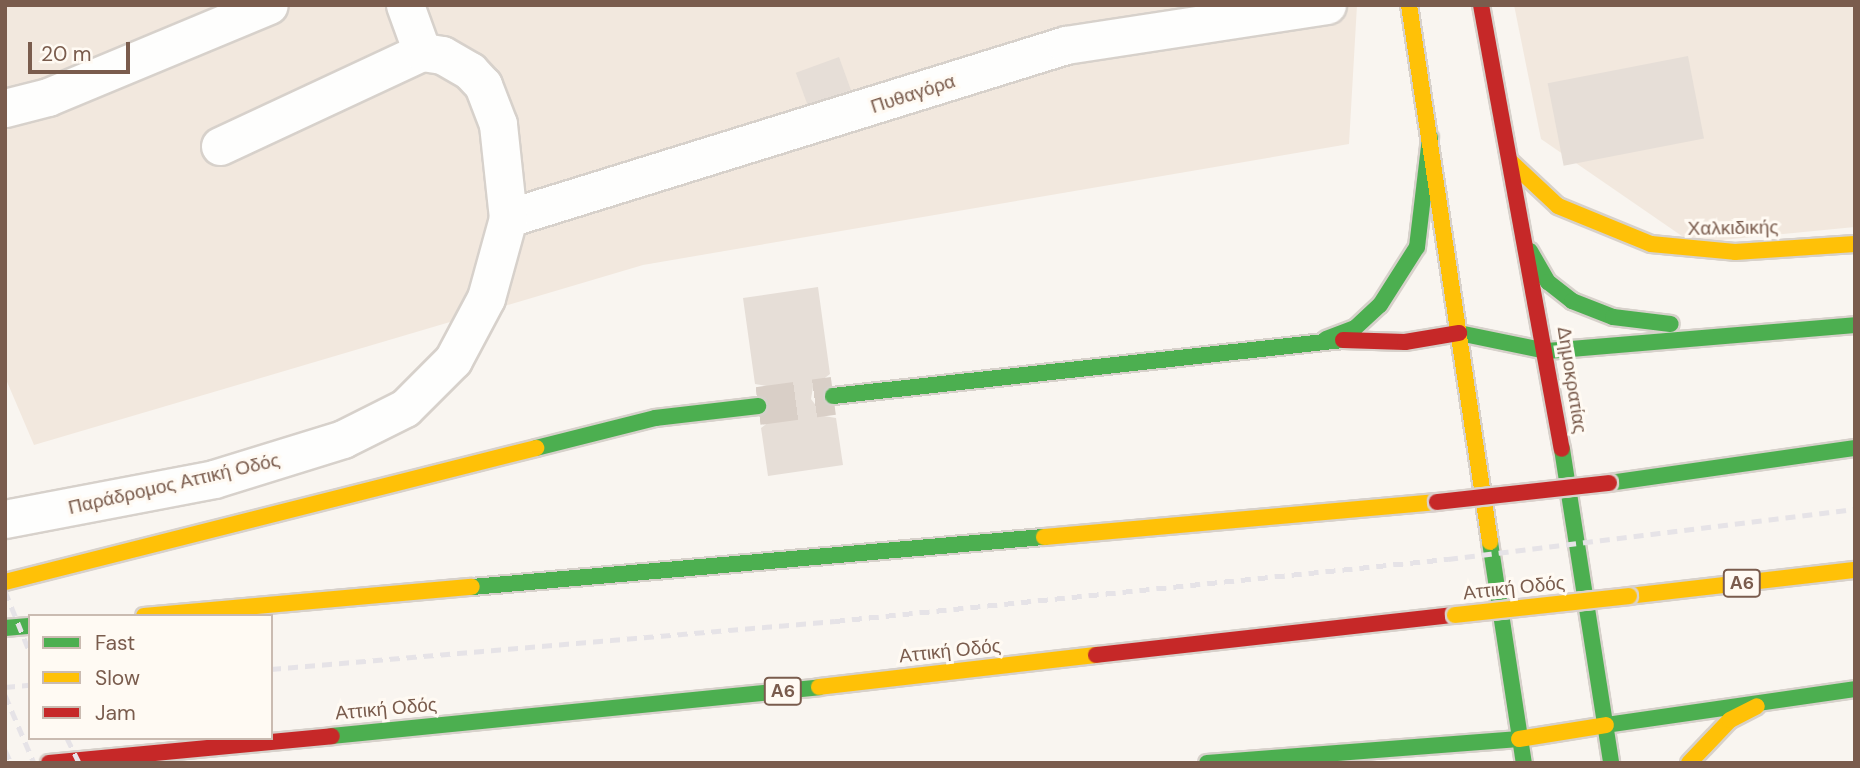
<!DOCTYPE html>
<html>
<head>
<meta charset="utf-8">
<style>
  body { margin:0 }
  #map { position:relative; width:1860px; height:768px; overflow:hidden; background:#f9f5f0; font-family:"DM Sans",sans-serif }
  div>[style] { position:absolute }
  .residential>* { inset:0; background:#f2e8de }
  .building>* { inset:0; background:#e6ded7; transform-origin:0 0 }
  .highway-tunnel>* { height:38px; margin-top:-19px; transform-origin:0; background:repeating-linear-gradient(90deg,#d9cfc7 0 38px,transparent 0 57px) }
  .roads { filter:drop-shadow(2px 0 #d7d1cb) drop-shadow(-2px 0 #d7d1cb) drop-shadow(0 2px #d7d1cb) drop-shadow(0 -2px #d7d1cb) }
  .street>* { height:37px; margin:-18.5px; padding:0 18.5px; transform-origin:18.5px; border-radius:18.5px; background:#fefefd }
  .fast>* { height:16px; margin:-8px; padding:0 8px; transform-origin:8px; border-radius:8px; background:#4caf50 }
  .slow>* { height:16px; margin:-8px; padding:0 8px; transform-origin:8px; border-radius:8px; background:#ffc107 }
  .jam>* { height:16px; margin:-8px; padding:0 8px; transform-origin:8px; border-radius:8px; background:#c62828 }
  .rail>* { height:5px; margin-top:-2.5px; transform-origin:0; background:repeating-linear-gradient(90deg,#e6e3e7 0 10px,transparent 0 17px) }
  .bridges { filter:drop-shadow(2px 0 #dad1cc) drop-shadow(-2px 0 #dad1cc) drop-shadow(0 2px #dad1cc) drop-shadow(0 -2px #dad1cc) }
  .slow-bridge>* { height:16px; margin:-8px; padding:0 8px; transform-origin:8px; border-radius:8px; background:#ffc107 }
  .jam-bridge>* { height:16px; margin:-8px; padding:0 8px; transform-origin:8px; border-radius:8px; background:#c62828 }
  span { translate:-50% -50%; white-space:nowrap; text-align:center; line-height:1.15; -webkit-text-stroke:6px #fffaf3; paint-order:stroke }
  .shield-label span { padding:2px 5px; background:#fffaf3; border:2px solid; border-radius:5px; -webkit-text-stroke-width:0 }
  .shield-label { font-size:18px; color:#7a5c4d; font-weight:700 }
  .street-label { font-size:19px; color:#7a5c4d }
  .frame { position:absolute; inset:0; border:7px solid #7a5c4d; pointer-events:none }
  .legend { position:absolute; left:28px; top:614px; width:245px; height:126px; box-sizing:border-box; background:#fffaf3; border:2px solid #cabbb1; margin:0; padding:9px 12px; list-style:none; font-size:21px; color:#7a5c4d }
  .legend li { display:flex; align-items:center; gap:14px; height:35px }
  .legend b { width:35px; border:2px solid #cabbb1 }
  .scale { position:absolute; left:28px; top:42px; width:102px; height:32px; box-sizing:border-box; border:4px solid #7a5c4d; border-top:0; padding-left:9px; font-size:21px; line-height:24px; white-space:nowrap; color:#7a5c4d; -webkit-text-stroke:5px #fffaf3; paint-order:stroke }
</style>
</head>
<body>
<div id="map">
  <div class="residential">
    <i style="clip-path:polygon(5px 5px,1357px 5px,1349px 144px,643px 265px,34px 445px,5px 377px)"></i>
    <i style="clip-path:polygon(1514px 5px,1855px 5px,1855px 227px,1692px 243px,1541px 139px)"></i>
  </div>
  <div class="building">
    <i style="left:1688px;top:56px;width:84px;height:143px;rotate:79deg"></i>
    <i style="left:839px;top:57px;width:35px;height:46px;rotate:70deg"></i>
    <i style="clip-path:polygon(818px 287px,830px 374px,813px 387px,811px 399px,824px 416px,836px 418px,843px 465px,768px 476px,761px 428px,778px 415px,780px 403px,767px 386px,755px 384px,743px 298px)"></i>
  </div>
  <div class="highway-tunnel">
    <i style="left:758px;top:406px;width:76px;rotate:-7.6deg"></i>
  </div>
  <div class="roads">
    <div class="street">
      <i style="left:5px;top:108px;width:44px;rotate:-14.3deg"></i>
      <i style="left:48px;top:97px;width:239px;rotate:-22.6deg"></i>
      <i style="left:220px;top:146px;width:223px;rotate:-25deg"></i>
      <i style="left:508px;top:218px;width:584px;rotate:-17.23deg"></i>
      <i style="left:1066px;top:45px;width:264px;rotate:-8.7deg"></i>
      <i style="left:5px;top:519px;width:213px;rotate:-10.8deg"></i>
      <i style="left:214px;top:479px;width:135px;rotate:-17.2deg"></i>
      <i style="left:343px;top:439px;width:69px;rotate:-26.6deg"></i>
      <i style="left:405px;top:408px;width:68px;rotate:-45deg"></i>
      <i style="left:453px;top:360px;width:70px;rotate:-62deg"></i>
      <i style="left:486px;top:298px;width:83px;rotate:-74.6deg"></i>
      <i style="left:508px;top:218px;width:95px;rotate:-96.1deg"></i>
      <i style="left:498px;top:124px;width:42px;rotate:-111deg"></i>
      <i style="left:483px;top:85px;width:19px;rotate:-133deg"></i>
      <i style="left:470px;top:71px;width:32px;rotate:-150deg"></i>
      <i style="left:442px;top:55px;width:20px;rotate:-171deg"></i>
      <i style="left:422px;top:52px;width:50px;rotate:-109.9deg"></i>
    </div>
    <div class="fast">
      <i style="left:1530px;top:251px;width:36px;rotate:60deg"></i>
      <i style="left:1548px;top:282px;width:31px;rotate:38deg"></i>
      <i style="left:1572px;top:301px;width:44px;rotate:21.3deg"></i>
      <i style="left:1613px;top:317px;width:58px;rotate:6.9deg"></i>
      <i style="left:1459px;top:333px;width:90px;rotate:11.6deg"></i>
      <i style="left:1326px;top:339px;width:31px;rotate:-21deg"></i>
      <i style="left:1355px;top:328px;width:34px;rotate:-43deg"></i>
      <i style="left:1380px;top:305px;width:69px;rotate:-57.5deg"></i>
      <i style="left:1417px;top:247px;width:110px;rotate:-83.2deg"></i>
      <i style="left:1547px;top:351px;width:309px;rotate:-4.8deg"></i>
      <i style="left:833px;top:396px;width:513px;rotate:-6.27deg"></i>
      <i style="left:536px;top:448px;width:123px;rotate:-14.1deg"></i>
      <i style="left:655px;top:418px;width:104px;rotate:-6.6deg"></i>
      <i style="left:1562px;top:449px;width:318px;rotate:81.1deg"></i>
      <i style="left:1609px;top:483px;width:248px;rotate:-8.1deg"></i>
      <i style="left:1490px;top:542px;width:224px;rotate:81.3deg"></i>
      <i style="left:472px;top:587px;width:574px;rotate:-5deg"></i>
      <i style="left:5px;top:628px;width:25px;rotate:-5deg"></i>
      <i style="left:1606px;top:725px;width:252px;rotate:-8.2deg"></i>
      <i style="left:332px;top:736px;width:489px;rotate:-5.7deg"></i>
      <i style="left:1207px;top:763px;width:313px;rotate:-4.4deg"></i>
    </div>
    <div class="slow">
      <i style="left:1409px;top:5px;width:543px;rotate:81.42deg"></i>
      <i style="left:1511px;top:162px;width:64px;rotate:43.1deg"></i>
      <i style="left:1558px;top:206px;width:100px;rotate:22.2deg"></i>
      <i style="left:1651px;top:244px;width:84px;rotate:5.4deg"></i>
      <i style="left:1735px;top:252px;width:120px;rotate:-3.8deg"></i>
      <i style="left:1044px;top:537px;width:395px;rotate:-5.1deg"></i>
      <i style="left:5px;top:582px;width:548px;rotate:-14.16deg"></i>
      <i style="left:1629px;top:596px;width:227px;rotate:-6.6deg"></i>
      <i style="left:144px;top:616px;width:329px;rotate:-5.1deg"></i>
      <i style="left:819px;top:687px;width:279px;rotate:-6.6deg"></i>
      <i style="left:1519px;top:739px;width:88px;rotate:-9.1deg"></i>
      <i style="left:1689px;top:763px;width:59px;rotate:-46.4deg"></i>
      <i style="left:1730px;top:720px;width:30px;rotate:-27deg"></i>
    </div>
    <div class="jam">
      <i style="left:1481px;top:5px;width:451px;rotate:79.7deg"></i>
      <i style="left:1343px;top:340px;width:62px;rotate:1.8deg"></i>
      <i style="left:1405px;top:342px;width:55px;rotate:-9.5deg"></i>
      <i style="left:1096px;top:655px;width:361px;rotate:-6.4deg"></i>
      <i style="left:49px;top:763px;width:284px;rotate:-5.4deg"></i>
    </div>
  </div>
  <div class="rail">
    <i style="left:5px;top:591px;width:67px;rotate:68deg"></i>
    <i style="left:271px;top:669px;width:566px;rotate:-4.86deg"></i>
    <i style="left:835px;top:621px;width:616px;rotate:-5.78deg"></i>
    <i style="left:1448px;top:559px;width:410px;rotate:-7deg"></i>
    <i style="left:5px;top:687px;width:25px;rotate:-5deg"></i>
    <i style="left:5px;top:695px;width:74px;rotate:66.9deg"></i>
    <i style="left:67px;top:738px;width:28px;rotate:64deg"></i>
    <i style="left:5px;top:750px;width:14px;rotate:65deg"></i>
  </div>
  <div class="bridges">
    <div class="slow-bridge">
      <i style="left:1455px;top:615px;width:175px;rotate:-6.2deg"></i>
    </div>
    <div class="jam-bridge">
      <i style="left:1437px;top:502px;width:173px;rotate:-6.3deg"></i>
    </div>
  </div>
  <div class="shield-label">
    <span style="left:1742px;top:583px">Α6</span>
    <span style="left:783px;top:691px">Α6</span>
  </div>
  <div class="street-label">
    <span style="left:913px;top:94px;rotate:-18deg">Πυθαγόρα</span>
    <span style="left:1733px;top:228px;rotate:-1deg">Χαλκιδικής</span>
    <span style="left:1572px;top:380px;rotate:81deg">Δημοκρατίας</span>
    <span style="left:174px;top:484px;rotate:-13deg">Παράδρομος Αττική Οδός</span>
    <span style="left:1514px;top:588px;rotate:-6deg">Αττική Οδός</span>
    <span style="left:950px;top:651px;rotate:-6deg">Αττική Οδός</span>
    <span style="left:386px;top:709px;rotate:-5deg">Αττική Οδός</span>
  </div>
  <div class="frame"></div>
  <ul class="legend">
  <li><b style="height:9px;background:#4caf50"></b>Fast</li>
  <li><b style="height:9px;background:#ffc107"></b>Slow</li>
  <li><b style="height:9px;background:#c62828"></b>Jam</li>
  </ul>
  <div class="scale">20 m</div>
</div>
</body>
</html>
